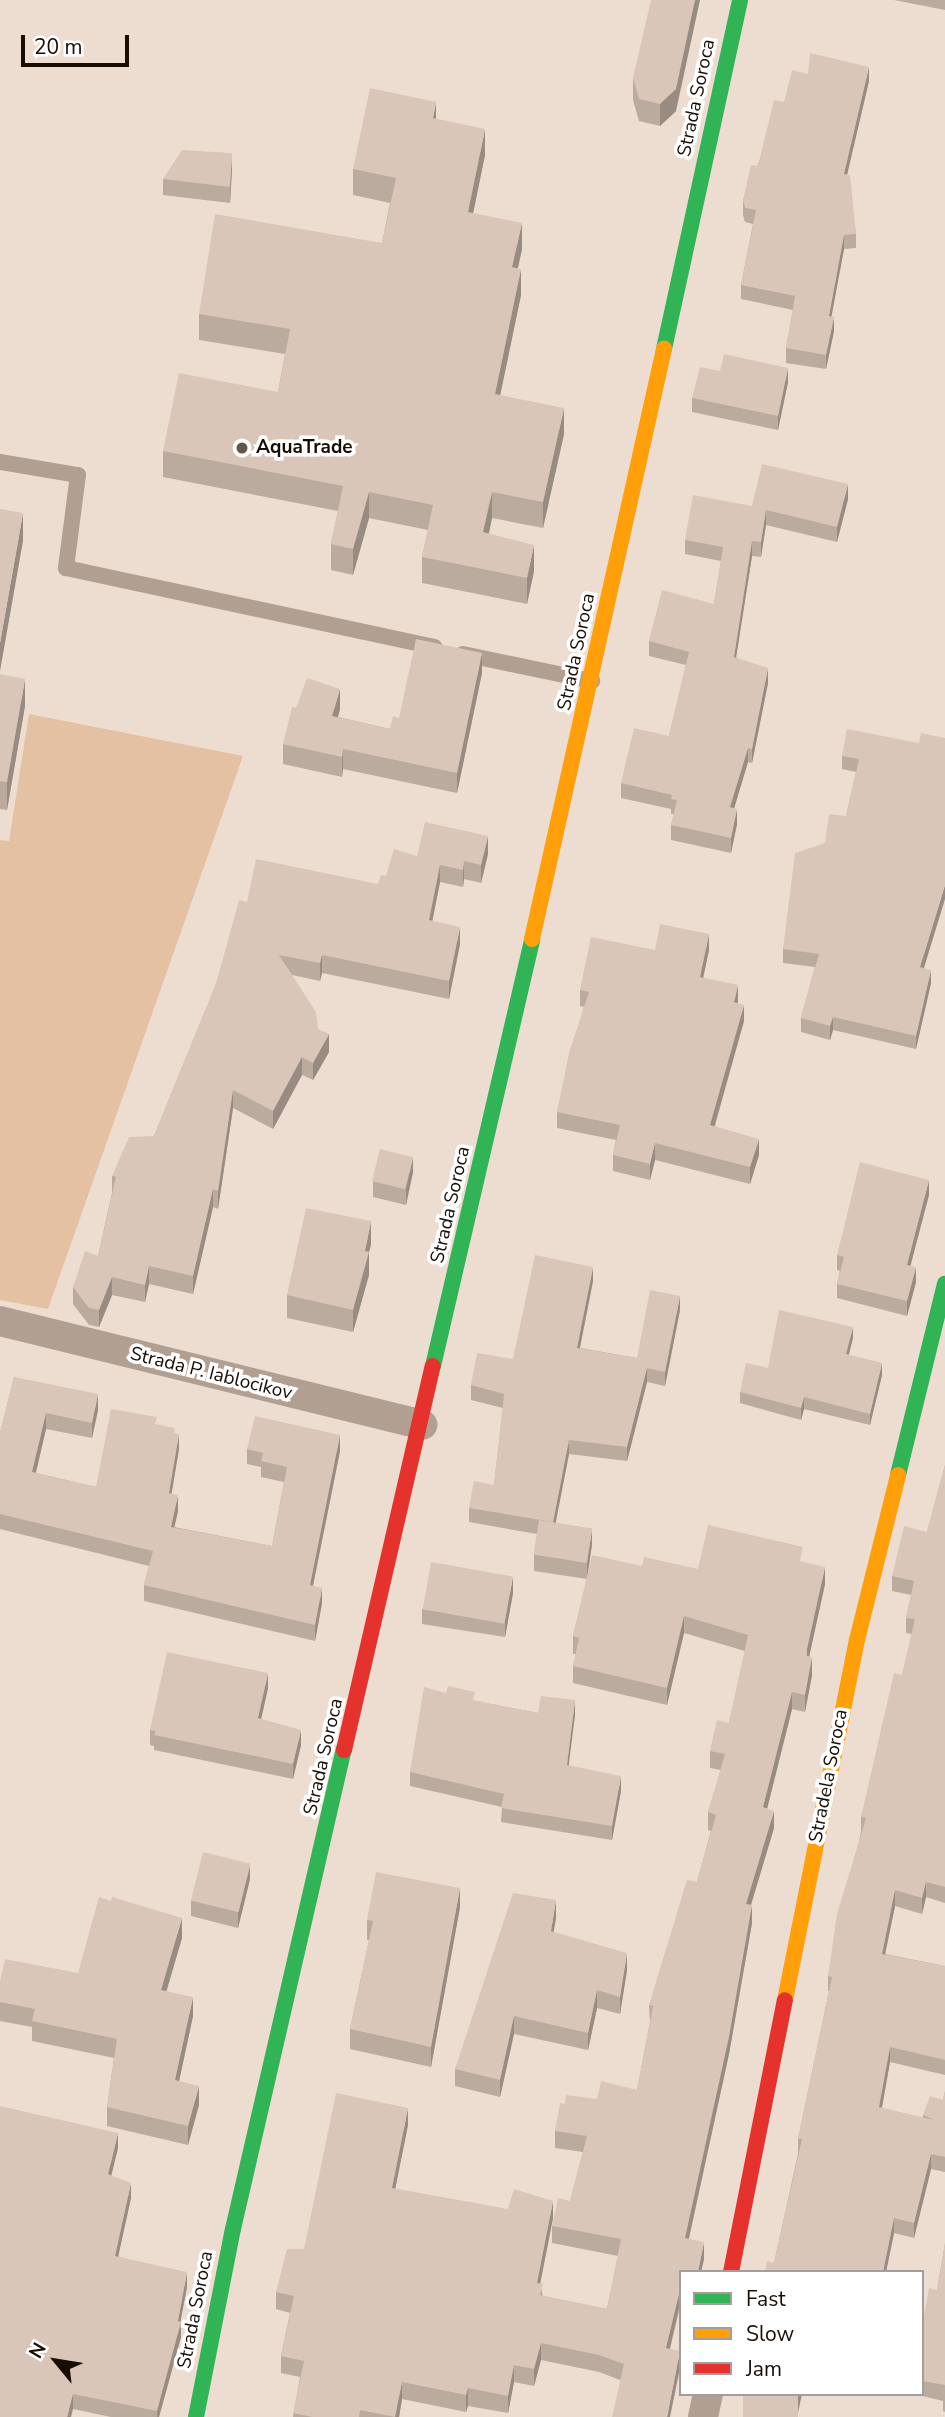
<!DOCTYPE html>
<html>
<head>
<meta charset="utf-8">
<style>
  body { margin:0 }
  #map { position:relative; width:945px; height:2417px; overflow:hidden; background:#edddd1; font-family:"Nunito Sans",sans-serif }
  div>[style] { position:absolute }
  .green>* { inset:0; background:#e5c1a4 }
  .lane>* { height:16px; margin:-8px; padding:0 8px; transform-origin:8px; border-radius:8px; background:#b1a092 }
  .street>* { height:30px; margin:-15px; padding:0 15px; transform-origin:15px; border-radius:15px; background:#b1a092 }
  .fast>* { height:16px; margin:-8px; padding:0 8px; transform-origin:8px; border-radius:8px; background:#30b455 }
  .slow>* { height:16px; margin:-8px; padding:0 8px; transform-origin:8px; border-radius:8px; background:#ff9f0a }
  .jam>* { height:16px; margin:-8px; padding:0 8px; transform-origin:8px; border-radius:8px; background:#e5322d }
  .wall>* { inset:0; background:#bbaa9e }
  .shaded-wall>* { inset:0; background:#988b81 }
  .building>* { inset:0; background:#d9c6b8; transform-origin:0 0 }
  .dots>* { width:19px; height:19px; translate:-50% -50%; box-sizing:border-box; border:4px solid #fff; border-radius:50% }
  span { translate:-50% -50%; white-space:nowrap; text-align:center; line-height:1.15; -webkit-text-stroke:7px #fff; paint-order:stroke }
  .street-label { font-size:19px; color:#170d05 }
  .poi-label { font-size:19px; color:#170d05; font-weight:700 }
  .left { translate:0 -50%; text-align:left }
  .legend { position:absolute; left:679px; top:2270px; width:245px; height:126px; box-sizing:border-box; background:#fff; border:2px solid #a29e9b; margin:0; padding:9px 12px; list-style:none; font-size:21px; color:#170d05 }
  .legend li { display:flex; align-items:center; gap:14px; height:35px }
  .legend b { width:35px; border:2px solid #a29e9b }
  .north { position:absolute; left:21px; top:2326px; width:70px; height:70px; -webkit-text-stroke:5px #fff; paint-order:stroke; rotate:300deg; font-size:19px; font-weight:700; line-height:28px; text-align:center; color:#170d05 }
  .north::after { content:''; display:block; margin:auto; width:24px; height:32px; background:#170d05; clip-path:polygon(50% 0,100% 100%,50% 72%,0 100%) }
  .scale { position:absolute; left:21px; top:35px; width:108px; height:32px; box-sizing:border-box; border:4px solid #170d05; border-top:0; padding-left:9px; font-size:21px; line-height:24px; white-space:nowrap; color:#170d05; -webkit-text-stroke:5px #fff; paint-order:stroke }
</style>
</head>
<body>
<div id="map">
  <div class="green">
    <i style="clip-path:polygon(29px 714px,243px 756px,48px 1309px,0 1300px,0 840px,9px 841px)"></i>
  </div>
  <div class="lane">
    <i style="left:0;top:462px;width:79px;rotate:9.5deg"></i>
    <i style="left:78px;top:475px;width:94px;rotate:97.4deg"></i>
    <i style="left:66px;top:568px;width:377px;rotate:12.1deg"></i>
    <i style="left:463px;top:654px;width:132px;rotate:11.8deg"></i>
  </div>
  <div class="street">
    <i style="left:0;top:1321px;width:435px;rotate:13.8deg"></i>
    <i style="left:703px;top:2417px;width:24px;rotate:-78deg"></i>
  </div>
  <div class="fast">
    <i style="left:664px;top:349px;width:357px;rotate:-77.7deg"></i>
    <i style="left:433px;top:1366px;width:438px;rotate:-76.9deg"></i>
    <i style="left:898px;top:1475px;width:197px;rotate:-76.2deg"></i>
    <i style="left:196px;top:2417px;width:192px;rotate:-78.9deg"></i>
    <i style="left:233px;top:2229px;width:492px;rotate:-77deg"></i>
  </div>
  <div class="slow">
    <i style="left:532px;top:939px;width:605px;rotate:-77.39deg"></i>
    <i style="left:785px;top:2000px;width:367px;rotate:-78.7deg"></i>
    <i style="left:857px;top:1640px;width:170px;rotate:-76deg"></i>
  </div>
  <div class="jam">
    <i style="left:344px;top:1750px;width:394px;rotate:-77deg"></i>
    <i style="left:731px;top:2272px;width:277px;rotate:-78.8deg"></i>
  </div>
  <div class="wall">
    <i style="clip-path:polygon(894px 0,945px 0,945px 10px)"></i>
    <i style="clip-path:polygon(808px 74px,869px 81px,847px 174px,856px 234px,856px 248px,844px 249px,831px 316px,834px 331px,826px 369px,786px 363px,786px 348px,793px 310px,741px 299px,741px 285px,753px 224px,745px 222px,743px 215px,743px 200px,784px 102px)"></i>
    <i style="clip-path:polygon(633px 78px,676px 111px,660px 126px,639px 121px,633px 100px)"></i>
    <i style="clip-path:polygon(436px 119px,485px 155px,473px 213px,522px 249px,518px 268px,521px 295px,500px 395px,564px 434px,543px 528px,492px 518px,489px 534px,534px 571px,527px 604px,422px 583px,422px 557px,428px 530px,369px 518px,353px 575px,331px 570px,331px 544px,338px 511px,163px 477px,163px 451px,278px 392px,285px 354px,199px 340px,199px 314px,382px 243px,390px 203px,353px 195px,353px 169px)"></i>
    <i style="clip-path:polygon(232px 169px,230px 203px,163px 195px,163px 179px)"></i>
    <i style="clip-path:polygon(720px 371px,788px 382px,778px 430px,692px 412px,692px 398px)"></i>
    <i style="clip-path:polygon(848px 499px,837px 542px,766px 525px,761px 557px,752px 556px,736px 657px,768px 683px,752px 763px,748px 762px,734px 808px,737px 824px,731px 853px,671px 840px,671px 825px,674px 814px,671px 814px,671px 809px,621px 798px,621px 783px,669px 736px,686px 665px,649px 656px,649px 641px,714px 604px,721px 561px,685px 554px,685px 540px,752px 506px)"></i>
    <i style="clip-path:polygon(482px 673px,457px 793px,343px 769px,342px 777px,283px 764px,283px 744px,296px 708px,340px 709px,338px 717px,390px 729px,399px 718px)"></i>
    <i style="clip-path:polygon(0 674px,25px 706px,7px 810px,0 809px)"></i>
    <i style="clip-path:polygon(919px 743px,924px 968px,931px 983px,916px 1049px,833px 1030px,830px 1040px,801px 1032px,801px 1018px,815px 967px,783px 963px,783px 949px,825px 843px,846px 816px,856px 772px,842px 769px,842px 756px)"></i>
    <i style="clip-path:polygon(488px 854px,481px 883px,464px 879px,463px 887px,440px 882px,432px 921px,460px 944px,449px 999px,322px 973px,320px 981px,292px 975px,329px 1052px,313px 1080px,302px 1075px,273px 1129px,233px 1108px,218px 1209px,213px 1207px,193px 1294px,149px 1284px,145px 1302px,112px 1295px,99px 1327px,89px 1325px,73px 1304px,73px 1287px,98px 1256px,112px 1193px,112px 1176px,154px 1136px,216px 984px,247px 902px,378px 884px,386px 876px,417px 856px)"></i>
    <i style="clip-path:polygon(655px 950px,709px 950px,703px 977px,738px 1001px,737px 1003px,744px 1021px,715px 1126px,759px 1155px,750px 1184px,655px 1160px,650px 1180px,613px 1171px,613px 1155px,616px 1140px,557px 1128px,557px 1112px,584px 1007px,580px 1006px,580px 990px)"></i>
    <i style="clip-path:polygon(413px 1172px,406px 1205px,373px 1197px,373px 1181px)"></i>
    <i style="clip-path:polygon(929px 1195px,910px 1266px,916px 1282px,907px 1316px,837px 1298px,837px 1284px,840px 1271px,837px 1270px,837px 1255px)"></i>
    <i style="clip-path:polygon(371px 1244px,369px 1252px,369px 1275px,353px 1332px,287px 1318px,287px 1295px)"></i>
    <i style="clip-path:polygon(593px 1281px,580px 1348px,637px 1358px,680px 1310px,665px 1386px,647px 1382px,627px 1461px,569px 1454px,555px 1522px,592px 1544px,587px 1578px,642px 1566px,698px 1569px,803px 1562px,825px 1584px,809px 1657px,812px 1675px,805px 1712px,792px 1709px,767px 1809px,774px 1828px,751px 1905px,752px 1923px,729px 2054px,689px 2239px,704px 2259px,701px 2272px,681px 2272px,681px 2303px,670px 2349px,680px 2368px,620px 2380px,599px 2372px,541px 2360px,534px 2386px,514px 2382px,508px 2413px,468px 2406px,466px 2412px,402px 2399px,399px 2417px,293px 2417px,300px 2377px,281px 2373px,281px 2356px,290px 2313px,276px 2309px,276px 2292px,304px 2249px,408px 2125px,395px 2189px,553px 2218px,540px 2283px,543px 2296px,607px 2309px,618px 2256px,552px 2243px,552px 2226px,570px 2201px,583px 2152px,555px 2148px,555px 2131px,565px 2104px,597px 2099px,637px 2090px,650px 2022px,649px 2005px,697px 1882px,711px 1831px,708px 1830px,708px 1812px,721px 1770px,710px 1768px,710px 1751px,729px 1723px,745px 1651px,684px 1633px,667px 1705px,573px 1683px,573px 1666px,576px 1654px,573px 1654px,573px 1636px,587px 1579px,534px 1571px,534px 1555px,537px 1534px,469px 1522px,469px 1508px,494px 1485px,503px 1408px,471px 1400px,471px 1385px,513px 1359px)"></i>
    <i style="clip-path:polygon(853px 1338px,848px 1355px,882px 1375px,870px 1425px,804px 1409px,801px 1420px,740px 1403px,740px 1392px,768px 1368px)"></i>
    <i style="clip-path:polygon(14px 1377px,98px 1410px,92px 1438px,46px 1429px,36px 1473px,96px 1487px,157px 1425px,175px 1433px,179px 1449px,171px 1494px,178px 1511px,174px 1527px,272px 1546px,284px 1482px,261px 1477px,261px 1467px,247px 1464px,247px 1449px,340px 1451px,313px 1586px,322px 1603px,315px 1641px,144px 1601px,144px 1585px,149px 1566px,0 1529px,0 1433px)"></i>
    <i style="clip-path:polygon(945px 1465px,945px 1903px,926px 1897px,922px 1914px,895px 1906px,885px 1954px,945px 1966px,945px 2075px,890px 2062px,882px 2108px,923px 2118px,923px 2115px,943px 2100px,945px 2091px,945px 2172px,931px 2169px,914px 2238px,894px 2233px,886px 2272px,765px 2272px,774px 2263px,798px 2154px,798px 2139px,829px 1991px,828px 1991px,828px 1976px,861px 1832px,861px 1817px,902px 1675px,912px 1634px,906px 1633px,906px 1618px,911px 1595px,892px 1591px,892px 1576px,927px 1532px)"></i>
    <i style="clip-path:polygon(513px 1593px,505px 1637px,422px 1624px,422px 1609px)"></i>
    <i style="clip-path:polygon(268px 1688px,261px 1719px,301px 1745px,293px 1779px,154px 1750px,154px 1746px,150px 1745px,150px 1730px)"></i>
    <i style="clip-path:polygon(475px 1701px,538px 1713px,575px 1715px,568px 1765px,621px 1791px,612px 1840px,501px 1822px,502px 1807px,410px 1786px,410px 1772px)"></i>
    <i style="clip-path:polygon(250px 1879px,238px 1928px,191px 1916px,191px 1901px)"></i>
    <i style="clip-path:polygon(460px 1907px,431px 2067px,350px 2049px,350px 2029px,369px 1940px,367px 1940px,367px 1920px)"></i>
    <i style="clip-path:polygon(556px 1918px,553px 1932px,627px 1970px,620px 2014px,597px 2008px,588px 2050px,514px 2034px,500px 2097px,455px 2086px,455px 2069px)"></i>
    <i style="clip-path:polygon(182px 1938px,166px 1991px,193px 2016px,179px 2081px,199px 2105px,188px 2145px,107px 2126px,107px 2107px,114px 2058px,32px 2041px,32px 2027px,0 2021px,0 1982px,78px 1973px)"></i>
    <i style="clip-path:polygon(118px 2148px,111px 2175px,131px 2198px,118px 2256px,187px 2287px,180px 2322px,181px 2337px,159px 2417px,111px 2417px,73px 2409px,0 2417px)"></i>
    <i style="clip-path:polygon(945px 2243px,945px 2412px,943px 2411px,943px 2401px,914px 2394px,922px 2394px,922px 2327px,937px 2290px)"></i>
  </div>
  <div class="shaded-wall">
    <i style="clip-path:polygon(695px 0,700px 0,676px 111px,660px 126px,660px 104px)"></i>
    <i style="clip-path:polygon(869px 67px,869px 81px,844px 188px,844px 174px)"></i>
    <i style="clip-path:polygon(436px 102px,436px 128px,433px 118px)"></i>
    <i style="clip-path:polygon(485px 129px,485px 155px,468px 238px,468px 212px)"></i>
    <i style="clip-path:polygon(232px 153px,232px 169px,230px 203px,230px 187px)"></i>
    <i style="clip-path:polygon(522px 223px,522px 249px,512px 293px,512px 267px)"></i>
    <i style="clip-path:polygon(844px 235px,844px 249px,829px 330px,829px 316px)"></i>
    <i style="clip-path:polygon(521px 269px,521px 295px,495px 420px,495px 394px)"></i>
    <i style="clip-path:polygon(834px 317px,834px 331px,826px 369px,826px 355px)"></i>
    <i style="clip-path:polygon(788px 368px,788px 382px,778px 430px,778px 416px)"></i>
    <i style="clip-path:polygon(564px 408px,564px 434px,543px 528px,543px 502px)"></i>
    <i style="clip-path:polygon(848px 484px,848px 499px,837px 542px,837px 527px)"></i>
    <i style="clip-path:polygon(369px 492px,369px 518px,353px 575px,353px 549px)"></i>
    <i style="clip-path:polygon(492px 492px,492px 518px,483px 558px,483px 532px)"></i>
    <i style="clip-path:polygon(766px 510px,766px 525px,761px 557px,761px 542px)"></i>
    <i style="clip-path:polygon(23px 513px,23px 541px,0 671px,0 643px)"></i>
    <i style="clip-path:polygon(752px 541px,752px 556px,734px 671px,734px 657px)"></i>
    <i style="clip-path:polygon(534px 545px,534px 571px,527px 604px,527px 578px)"></i>
    <i style="clip-path:polygon(482px 653px,482px 673px,457px 793px,457px 773px)"></i>
    <i style="clip-path:polygon(768px 668px,768px 683px,752px 763px,752px 749px)"></i>
    <i style="clip-path:polygon(25px 679px,25px 706px,7px 810px,7px 782px)"></i>
    <i style="clip-path:polygon(340px 689px,340px 709px,332px 736px,332px 716px)"></i>
    <i style="clip-path:polygon(748px 748px,748px 762px,730px 822px,730px 807px)"></i>
    <i style="clip-path:polygon(343px 749px,343px 769px,342px 777px,342px 757px)"></i>
    <i style="clip-path:polygon(737px 809px,737px 824px,731px 853px,731px 838px)"></i>
    <i style="clip-path:polygon(488px 836px,488px 854px,481px 883px,481px 865px)"></i>
    <i style="clip-path:polygon(464px 861px,464px 879px,463px 887px,463px 870px)"></i>
    <i style="clip-path:polygon(440px 865px,440px 882px,429px 938px,429px 920px)"></i>
    <i style="clip-path:polygon(945px 885px,945px 899px,920px 981px,920px 967px)"></i>
    <i style="clip-path:polygon(460px 927px,460px 944px,449px 999px,449px 981px)"></i>
    <i style="clip-path:polygon(709px 934px,709px 950px,700px 993px,700px 977px)"></i>
    <i style="clip-path:polygon(322px 955px,322px 973px,320px 981px,320px 963px)"></i>
    <i style="clip-path:polygon(931px 970px,931px 983px,916px 1049px,916px 1036px)"></i>
    <i style="clip-path:polygon(738px 985px,738px 1001px,734px 1019px,734px 1002px)"></i>
    <i style="clip-path:polygon(744px 1005px,744px 1021px,710px 1141px,710px 1125px)"></i>
    <i style="clip-path:polygon(833px 1017px,833px 1030px,830px 1040px,830px 1026px)"></i>
    <i style="clip-path:polygon(329px 1034px,329px 1052px,313px 1080px,313px 1063px)"></i>
    <i style="clip-path:polygon(302px 1057px,302px 1075px,273px 1129px,273px 1111px)"></i>
    <i style="clip-path:polygon(233px 1090px,233px 1108px,218px 1209px,218px 1191px)"></i>
    <i style="clip-path:polygon(759px 1139px,759px 1155px,750px 1184px,750px 1167px)"></i>
    <i style="clip-path:polygon(655px 1143px,655px 1160px,650px 1180px,650px 1164px)"></i>
    <i style="clip-path:polygon(413px 1157px,413px 1172px,406px 1205px,406px 1189px)"></i>
    <i style="clip-path:polygon(929px 1180px,929px 1195px,907px 1279px,907px 1265px)"></i>
    <i style="clip-path:polygon(213px 1189px,213px 1207px,193px 1294px,193px 1276px)"></i>
    <i style="clip-path:polygon(371px 1221px,371px 1244px,368px 1256px,369px 1252px,369px 1275px,353px 1332px,353px 1310px)"></i>
    <i style="clip-path:polygon(149px 1266px,149px 1284px,145px 1302px,145px 1285px)"></i>
    <i style="clip-path:polygon(593px 1267px,593px 1281px,577px 1362px,577px 1348px)"></i>
    <i style="clip-path:polygon(916px 1267px,916px 1282px,907px 1316px,907px 1301px)"></i>
    <i style="clip-path:polygon(112px 1277px,112px 1295px,99px 1327px,99px 1310px)"></i>
    <i style="clip-path:polygon(680px 1296px,680px 1310px,665px 1386px,665px 1372px)"></i>
    <i style="clip-path:polygon(853px 1327px,853px 1338px,846px 1366px,846px 1354px)"></i>
    <i style="clip-path:polygon(882px 1363px,882px 1375px,870px 1425px,870px 1414px)"></i>
    <i style="clip-path:polygon(647px 1368px,647px 1382px,627px 1461px,627px 1447px)"></i>
    <i style="clip-path:polygon(98px 1394px,98px 1410px,92px 1438px,92px 1423px)"></i>
    <i style="clip-path:polygon(804px 1397px,804px 1409px,801px 1420px,801px 1408px)"></i>
    <i style="clip-path:polygon(46px 1413px,46px 1429px,32px 1488px,32px 1472px)"></i>
    <i style="clip-path:polygon(179px 1434px,179px 1449px,169px 1509px,169px 1493px)"></i>
    <i style="clip-path:polygon(340px 1435px,340px 1451px,310px 1600px,310px 1585px)"></i>
    <i style="clip-path:polygon(569px 1440px,569px 1454px,553px 1537px,553px 1523px)"></i>
    <i style="clip-path:polygon(178px 1495px,178px 1511px,171px 1542px,171px 1527px)"></i>
    <i style="clip-path:polygon(592px 1528px,592px 1544px,587px 1579px,587px 1563px)"></i>
    <i style="clip-path:polygon(825px 1567px,825px 1584px,807px 1666px,807px 1649px)"></i>
    <i style="clip-path:polygon(513px 1577px,513px 1593px,505px 1637px,505px 1621px)"></i>
    <i style="clip-path:polygon(322px 1588px,322px 1603px,315px 1641px,315px 1625px)"></i>
    <i style="clip-path:polygon(684px 1616px,684px 1633px,667px 1705px,667px 1688px)"></i>
    <i style="clip-path:polygon(812px 1657px,812px 1675px,805px 1712px,805px 1695px)"></i>
    <i style="clip-path:polygon(268px 1673px,268px 1688px,258px 1733px,258px 1718px)"></i>
    <i style="clip-path:polygon(792px 1692px,792px 1709px,763px 1825px,763px 1807px)"></i>
    <i style="clip-path:polygon(575px 1700px,575px 1715px,567px 1779px,567px 1765px)"></i>
    <i style="clip-path:polygon(301px 1730px,301px 1745px,293px 1779px,293px 1764px)"></i>
    <i style="clip-path:polygon(621px 1776px,621px 1791px,612px 1840px,612px 1826px)"></i>
    <i style="clip-path:polygon(774px 1811px,774px 1828px,746px 1921px,746px 1904px)"></i>
    <i style="clip-path:polygon(250px 1864px,250px 1879px,238px 1928px,238px 1913px)"></i>
    <i style="clip-path:polygon(926px 1882px,926px 1897px,922px 1914px,922px 1898px)"></i>
    <i style="clip-path:polygon(460px 1888px,460px 1907px,431px 2067px,431px 2047px)"></i>
    <i style="clip-path:polygon(895px 1890px,895px 1906px,882px 1969px,882px 1954px)"></i>
    <i style="clip-path:polygon(556px 1900px,556px 1918px,551px 1948px,551px 1931px)"></i>
    <i style="clip-path:polygon(752px 1905px,752px 1923px,729px 2054px,685px 2255px,685px 2238px)"></i>
    <i style="clip-path:polygon(182px 1918px,182px 1938px,161px 2010px,161px 1990px)"></i>
    <i style="clip-path:polygon(627px 1953px,627px 1970px,620px 2014px,620px 1997px)"></i>
    <i style="clip-path:polygon(597px 1990px,597px 2008px,588px 2050px,588px 2033px)"></i>
    <i style="clip-path:polygon(193px 1997px,193px 2016px,175px 2100px,175px 2080px)"></i>
    <i style="clip-path:polygon(514px 2016px,514px 2034px,500px 2097px,500px 2080px)"></i>
    <i style="clip-path:polygon(890px 2047px,890px 2062px,879px 2123px,879px 2107px)"></i>
    <i style="clip-path:polygon(199px 2086px,199px 2105px,188px 2145px,188px 2126px)"></i>
    <i style="clip-path:polygon(408px 2108px,408px 2125px,392px 2205px,392px 2188px)"></i>
    <i style="clip-path:polygon(118px 2133px,118px 2148px,108px 2189px,108px 2174px)"></i>
    <i style="clip-path:polygon(931px 2154px,931px 2169px,914px 2238px,914px 2223px)"></i>
    <i style="clip-path:polygon(131px 2183px,131px 2198px,115px 2271px,115px 2256px)"></i>
    <i style="clip-path:polygon(553px 2201px,553px 2218px,537px 2300px,537px 2283px)"></i>
    <i style="clip-path:polygon(894px 2218px,894px 2233px,886px 2272px,883px 2272px)"></i>
    <i style="clip-path:polygon(704px 2242px,704px 2259px,701px 2272px,698px 2272px)"></i>
    <i style="clip-path:polygon(187px 2272px,187px 2287px,178px 2335px,181px 2322px,181px 2337px,159px 2417px,157px 2417px,157px 2411px,178px 2321px)"></i>
    <i style="clip-path:polygon(680px 2285px,680px 2303px,666px 2365px,666px 2348px)"></i>
    <i style="clip-path:polygon(541px 2343px,541px 2360px,534px 2386px,534px 2369px)"></i>
    <i style="clip-path:polygon(680px 2351px,680px 2368px,670px 2417px,667px 2417px)"></i>
    <i style="clip-path:polygon(514px 2365px,514px 2382px,508px 2413px,508px 2396px)"></i>
    <i style="clip-path:polygon(402px 2382px,402px 2399px,399px 2417px,395px 2417px)"></i>
    <i style="clip-path:polygon(468px 2388px,468px 2406px,466px 2412px,466px 2395px)"></i>
    <i style="clip-path:polygon(73px 2394px,73px 2409px,71px 2417px,67px 2417px)"></i>
    <i style="clip-path:polygon(798px 2394px,802px 2394px,797px 2417px,794px 2417px)"></i>
  </div>
  <div class="building">
    <i style="clip-path:polygon(651px 0,695px 0,676px 89px,660px 104px,639px 99px,633px 78px)"></i>
    <i style="clip-path:polygon(810px 53px,869px 67px,844px 174px,850px 175px,856px 234px,844px 235px,829px 316px,834px 317px,826px 355px,786px 348px,795px 296px,741px 285px,756px 210px,745px 208px,743px 200px,751px 165px,758px 166px,774px 100px,784px 102px,792px 70px,808px 74px)"></i>
    <i style="clip-path:polygon(370px 88px,436px 102px,433px 118px,485px 129px,468px 212px,522px 223px,512px 267px,521px 269px,495px 394px,564px 408px,543px 502px,492px 492px,483px 532px,534px 545px,527px 578px,422px 557px,433px 505px,369px 492px,353px 549px,331px 544px,343px 486px,163px 451px,179px 373px,278px 392px,290px 329px,199px 314px,215px 214px,382px 243px,396px 178px,353px 169px)"></i>
    <i style="clip-path:polygon(182px 150px,232px 153px,230px 187px,163px 179px)"></i>
    <i style="clip-path:polygon(724px 354px,788px 368px,778px 416px,692px 398px,700px 367px,720px 371px)"></i>
    <i style="clip-path:polygon(762px 464px,848px 484px,837px 527px,766px 510px,761px 542px,752px 541px,734px 657px,768px 668px,752px 749px,748px 748px,730px 807px,737px 809px,731px 838px,671px 825px,677px 800px,671px 799px,672px 795px,621px 783px,634px 728px,669px 736px,689px 652px,649px 641px,662px 590px,714px 604px,723px 547px,685px 540px,693px 495px,752px 506px)"></i>
    <i style="clip-path:polygon(0 509px,23px 513px,0 643px)"></i>
    <i style="clip-path:polygon(416px 639px,482px 653px,457px 773px,343px 749px,342px 757px,283px 744px,292px 707px,296px 708px,307px 678px,340px 689px,332px 716px,390px 729px,393px 716px,399px 718px)"></i>
    <i style="clip-path:polygon(0 674px,25px 679px,7px 782px,0 781px)"></i>
    <i style="clip-path:polygon(847px 729px,919px 743px,921px 733px,945px 738px,945px 885px,920px 967px,931px 970px,916px 1036px,833px 1017px,830px 1026px,801px 1018px,819px 954px,783px 949px,795px 853px,825px 843px,829px 814px,846px 816px,859px 759px,842px 756px)"></i>
    <i style="clip-path:polygon(425px 822px,488px 836px,481px 865px,464px 861px,463px 870px,440px 865px,429px 920px,460px 927px,449px 981px,322px 955px,320px 963px,279px 955px,316px 1012px,318px 1029px,329px 1034px,313px 1063px,302px 1057px,273px 1111px,233px 1090px,218px 1191px,213px 1189px,193px 1276px,149px 1266px,145px 1285px,112px 1277px,99px 1310px,89px 1308px,73px 1287px,85px 1251px,98px 1256px,116px 1177px,112px 1176px,129px 1137px,154px 1136px,216px 984px,239px 900px,247px 902px,256px 859px,378px 884px,381px 875px,386px 876px,394px 849px,417px 856px)"></i>
    <i style="clip-path:polygon(660px 924px,709px 934px,700px 977px,738px 985px,734px 1002px,744px 1005px,710px 1125px,759px 1139px,750px 1167px,655px 1143px,650px 1164px,613px 1155px,620px 1125px,557px 1112px,569px 1053px,589px 992px,580px 990px,591px 937px,655px 950px)"></i>
    <i style="left:380px;top:1149px;width:34px;height:33px;rotate:14deg"></i>
    <i style="clip-path:polygon(860px 1162px,929px 1180px,907px 1265px,916px 1267px,907px 1301px,837px 1284px,844px 1257px,837px 1255px)"></i>
    <i style="clip-path:polygon(306px 1208px,371px 1221px,365px 1251px,369px 1252px,353px 1310px,287px 1295px)"></i>
    <i style="clip-path:polygon(535px 1255px,593px 1267px,577px 1348px,637px 1358px,650px 1290px,680px 1296px,665px 1372px,647px 1368px,627px 1447px,569px 1440px,553px 1522px,469px 1508px,474px 1481px,494px 1485px,504px 1394px,471px 1385px,477px 1353px,513px 1359px)"></i>
    <i style="clip-path:polygon(779px 1310px,853px 1327px,846px 1354px,882px 1363px,870px 1414px,804px 1397px,801px 1408px,740px 1392px,746px 1363px,768px 1368px)"></i>
    <i style="clip-path:polygon(14px 1377px,98px 1394px,92px 1423px,46px 1413px,32px 1472px,96px 1487px,111px 1409px,157px 1417px,155px 1424px,175px 1428px,174px 1433px,179px 1434px,169px 1493px,178px 1495px,171px 1527px,272px 1546px,287px 1467px,261px 1461px,263px 1453px,247px 1449px,255px 1416px,340px 1435px,310px 1585px,322px 1588px,315px 1625px,144px 1585px,153px 1551px,0 1514px,0 1433px)"></i>
    <i style="clip-path:polygon(945px 1465px,945px 1887px,926px 1882px,922px 1898px,895px 1890px,882px 1954px,945px 1966px,945px 2060px,890px 2047px,879px 2107px,934px 2120px,923px 2115px,930px 2096px,943px 2100px,945px 2091px,945px 2157px,931px 2154px,914px 2223px,894px 2218px,883px 2272px,765px 2272px,767px 2261px,774px 2263px,802px 2139px,798px 2139px,832px 1977px,828px 1976px,837px 1914px,866px 1818px,861px 1817px,894px 1673px,902px 1675px,915px 1619px,906px 1618px,914px 1581px,892px 1576px,904px 1526px,927px 1532px)"></i>
    <i style="left:539px;top:1520px;width:54px;height:35px;rotate:9deg"></i>
    <i style="clip-path:polygon(708px 1525px,803px 1547px,800px 1561px,825px 1567px,807px 1649px,807px 1656px,812px 1657px,805px 1695px,792px 1692px,763px 1807px,774px 1811px,746px 1904px,752px 1905px,729px 2037px,685px 2238px,704px 2242px,698px 2272px,681px 2272px,681px 2286px,666px 2348px,680px 2351px,667px 2417px,612px 2417px,624px 2364px,599px 2355px,541px 2343px,534px 2369px,514px 2365px,508px 2396px,468px 2388px,466px 2395px,402px 2382px,395px 2417px,360px 2410px,359px 2417px,312px 2417px,293px 2413px,304px 2361px,281px 2356px,294px 2296px,276px 2292px,287px 2249px,304px 2249px,336px 2093px,408px 2108px,392px 2188px,508px 2209px,514px 2189px,553px 2201px,537px 2283px,543px 2284px,540px 2295px,607px 2309px,621px 2239px,552px 2226px,558px 2198px,570px 2201px,587px 2136px,555px 2131px,560px 2103px,565px 2104px,566px 2095px,597px 2099px,601px 2081px,637px 2090px,653px 2006px,649px 2005px,687px 1880px,697px 1882px,716px 1815px,708px 1812px,725px 1754px,710px 1751px,717px 1720px,729px 1723px,748px 1635px,684px 1616px,667px 1688px,573px 1666px,579px 1638px,573px 1636px,592px 1555px,642px 1566px,644px 1557px,698px 1569px)"></i>
    <i style="left:431px;top:1562px;width:83px;height:48px;rotate:10deg"></i>
    <i style="clip-path:polygon(167px 1652px,268px 1673px,258px 1718px,301px 1730px,293px 1764px,154px 1735px,156px 1731px,150px 1730px)"></i>
    <i style="clip-path:polygon(448px 1686px,475px 1692px,473px 1700px,538px 1713px,541px 1696px,575px 1700px,567px 1765px,621px 1776px,612px 1826px,501px 1808px,504px 1794px,410px 1772px,424px 1687px,446px 1693px)"></i>
    <i style="left:203px;top:1852px;width:49px;height:50px;rotate:14deg"></i>
    <i style="clip-path:polygon(376px 1872px,460px 1888px,431px 2047px,350px 2029px,373px 1921px,367px 1920px)"></i>
    <i style="clip-path:polygon(513px 1893px,556px 1900px,551px 1931px,627px 1953px,620px 1997px,597px 1990px,588px 2033px,514px 2016px,500px 2080px,455px 2069px)"></i>
    <i style="clip-path:polygon(99px 1897px,111px 1901px,112px 1897px,182px 1918px,161px 1990px,193px 1997px,175px 2080px,199px 2086px,188px 2126px,107px 2107px,117px 2039px,32px 2021px,35px 2009px,0 2002px,0 1982px,5px 1959px,78px 1973px)"></i>
    <i style="clip-path:polygon(0 2106px,118px 2133px,108px 2174px,131px 2183px,115px 2256px,187px 2272px,178px 2321px,181px 2322px,157px 2411px,73px 2394px,67px 2417px,0 2417px)"></i>
    <i style="clip-path:polygon(945px 2243px,945px 2385px,922px 2381px,922px 2327px,929px 2288px,937px 2290px)"></i>
    <i style="left:743px;top:2394px;width:55px;height:23px"></i>
  </div>
  <div class="dots">
    <i style="left:242px;top:448px;background:#62564c"></i>
  </div>
  <div class="street-label">
    <span style="left:697px;top:98px;rotate:-78deg">Strada Soroca</span>
    <span style="left:577px;top:652px;rotate:-78deg">Strada Soroca</span>
    <span style="left:451px;top:1205px;rotate:-77deg">Strada Soroca</span>
    <span style="left:211px;top:1374px;rotate:14deg">Strada P. Iablocikov</span>
    <span style="left:324px;top:1757px;rotate:-77deg">Strada Soroca</span>
    <span style="left:829px;top:1776px;rotate:-79deg">Stradela Sorocа</span>
    <span style="left:196px;top:2310px;rotate:-79deg">Strada Soroca</span>
  </div>
  <div class="poi-label">
    <span class="left" style="left:256px;top:448px">AquaTrade</span>
  </div>
  <ul class="legend">
  <li><b style="height:9px;background:#30b455"></b>Fast</li>
  <li><b style="height:9px;background:#ff9f0a"></b>Slow</li>
  <li><b style="height:9px;background:#e5322d"></b>Jam</li>
  </ul>
  <div class="north">N</div>
  <div class="scale">20 m</div>
</div>
</body>
</html>
